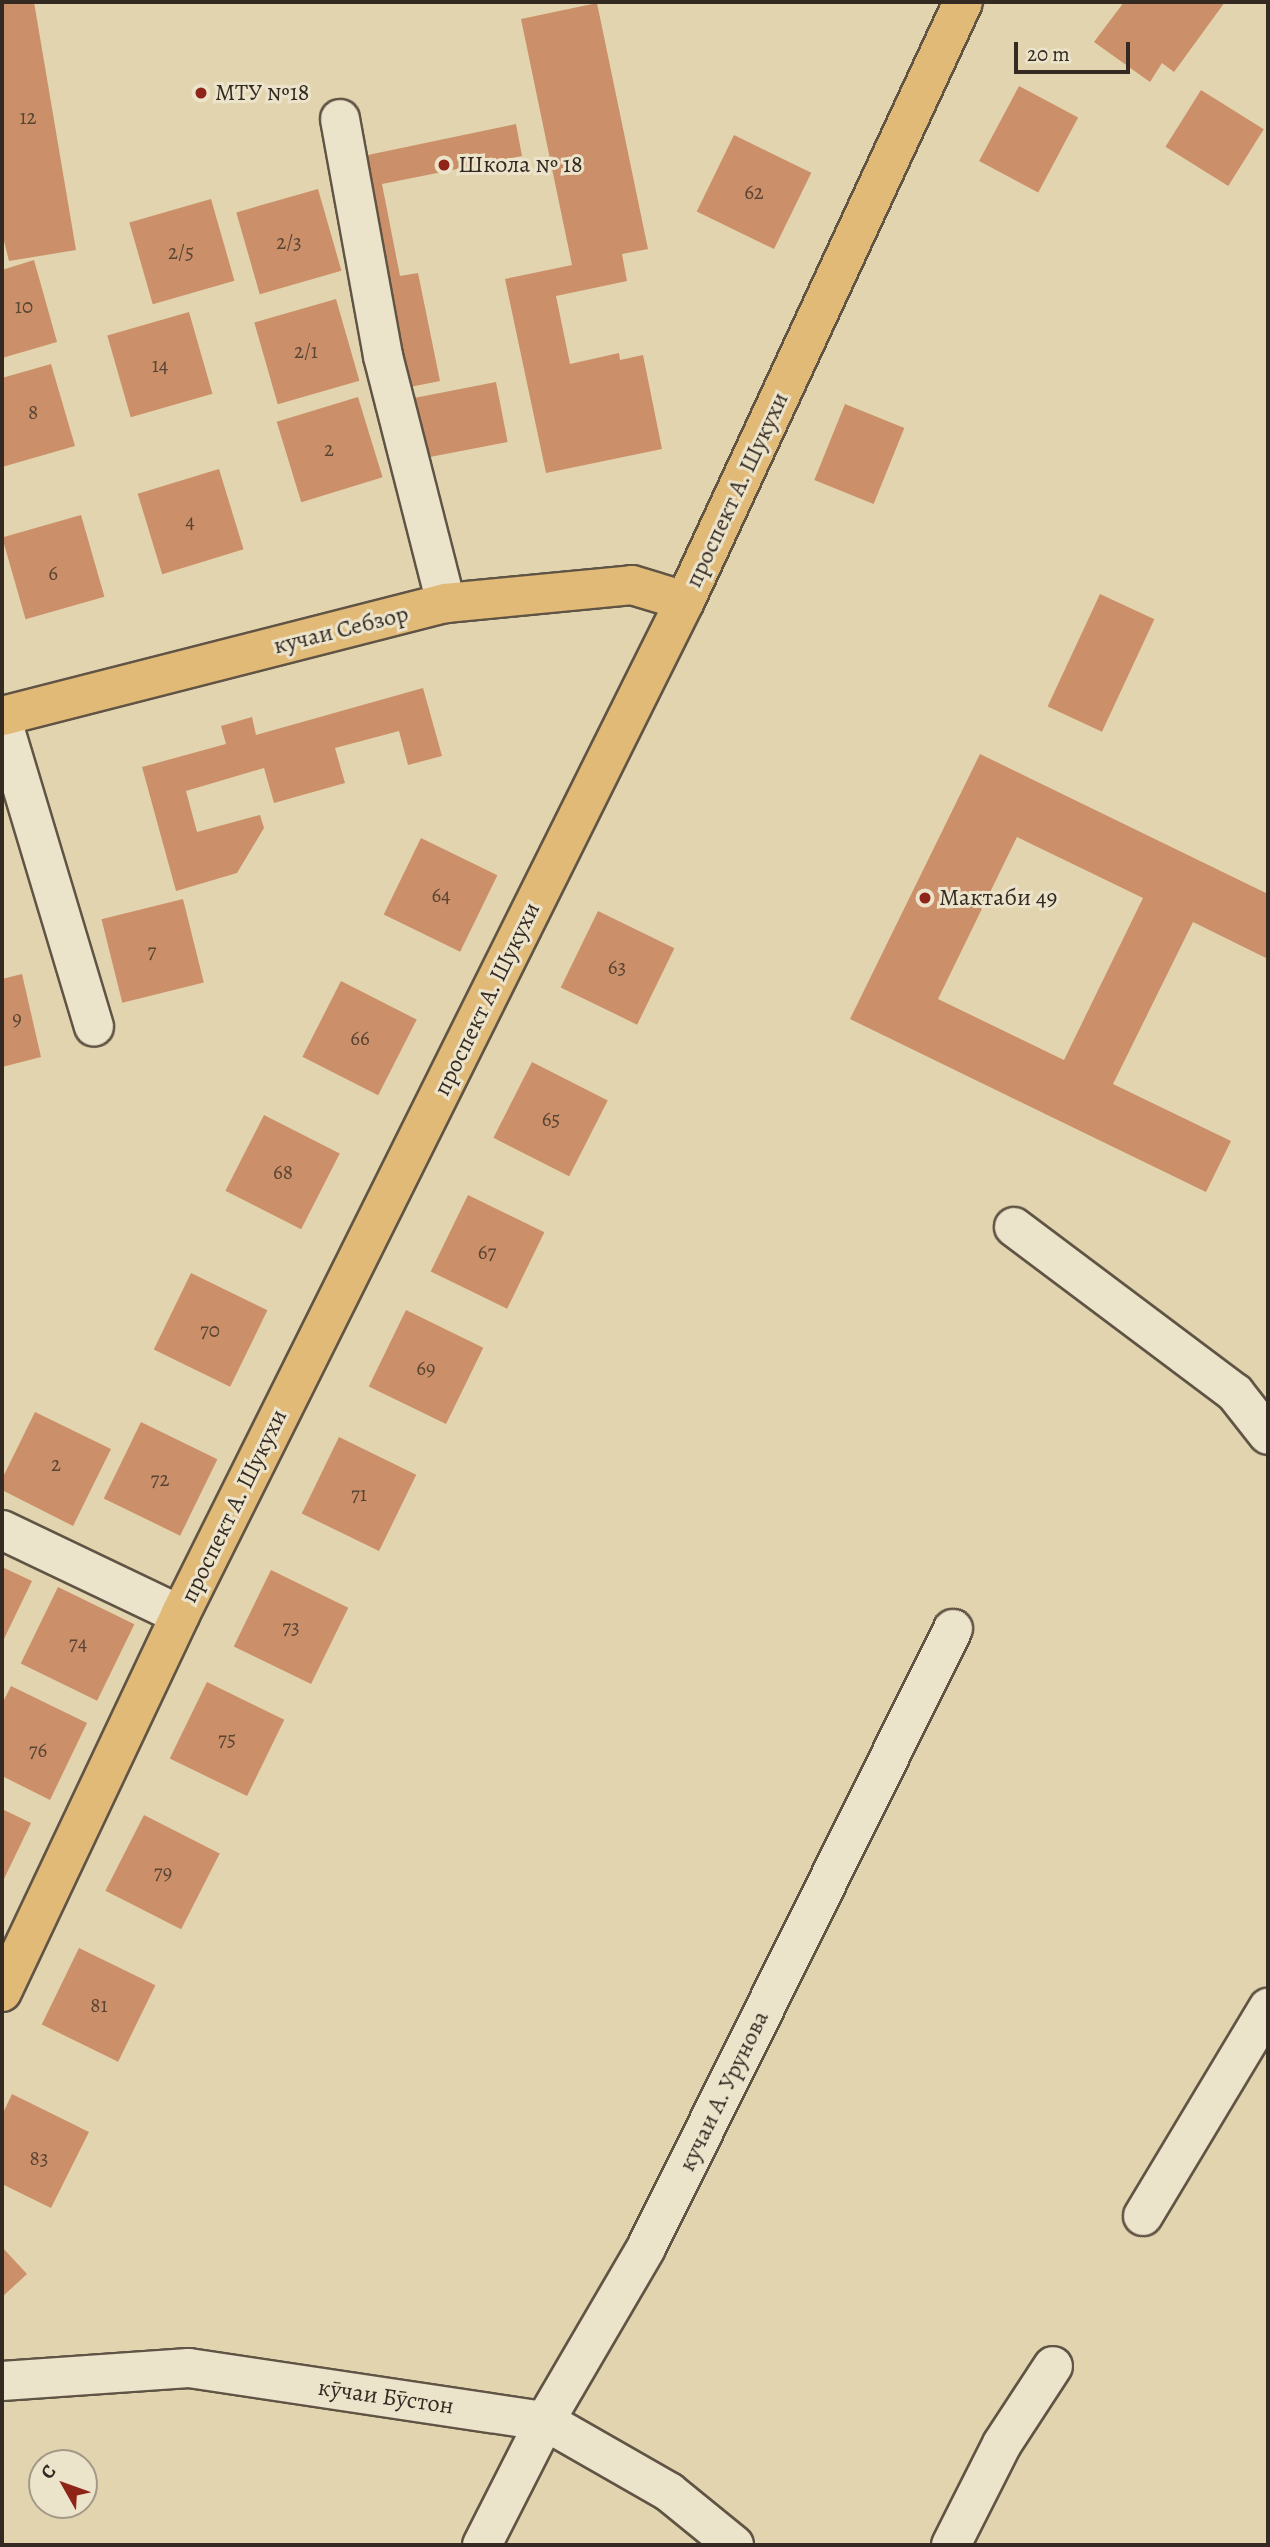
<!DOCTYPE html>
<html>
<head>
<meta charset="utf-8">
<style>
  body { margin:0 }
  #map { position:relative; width:1270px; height:2547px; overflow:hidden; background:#e2d4af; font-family:Alegreya,serif }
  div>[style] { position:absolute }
  .building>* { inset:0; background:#cb9069; transform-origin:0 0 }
  .roads { filter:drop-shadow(2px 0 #605445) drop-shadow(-2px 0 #605445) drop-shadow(0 2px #605445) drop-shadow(0 -2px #605445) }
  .minor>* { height:38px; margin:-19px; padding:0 19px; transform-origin:19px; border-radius:19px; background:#ece3cb }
  .major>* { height:38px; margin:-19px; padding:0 19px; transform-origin:19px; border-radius:19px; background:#e1ba78 }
  .dots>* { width:19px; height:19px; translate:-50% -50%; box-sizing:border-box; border:4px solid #ece3cb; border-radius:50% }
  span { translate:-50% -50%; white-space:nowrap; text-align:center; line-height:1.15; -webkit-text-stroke:6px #ece3cb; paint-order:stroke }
  .number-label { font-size:21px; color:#5a4434 }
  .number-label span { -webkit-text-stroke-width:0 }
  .poi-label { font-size:24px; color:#352a22 }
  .left { translate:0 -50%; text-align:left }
  .street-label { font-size:24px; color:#352a22 }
  .frame { position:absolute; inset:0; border:4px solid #352a22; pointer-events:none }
  .north { position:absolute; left:28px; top:2449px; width:70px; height:70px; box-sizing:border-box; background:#ece3cb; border:2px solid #a39987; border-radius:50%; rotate:310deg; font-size:19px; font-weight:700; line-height:28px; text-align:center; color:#352a22 }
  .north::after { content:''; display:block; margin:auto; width:24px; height:32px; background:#8f2418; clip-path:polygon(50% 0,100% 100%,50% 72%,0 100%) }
  .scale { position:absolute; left:1014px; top:42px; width:116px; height:32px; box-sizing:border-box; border:4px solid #352a22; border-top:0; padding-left:9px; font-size:21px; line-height:24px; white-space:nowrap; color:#352a22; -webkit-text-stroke:5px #ece3cb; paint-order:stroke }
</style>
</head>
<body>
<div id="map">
  <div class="building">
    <i style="clip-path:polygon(2px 2px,34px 2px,76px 250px,9px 261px,2px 233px)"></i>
    <i style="clip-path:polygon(1124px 2px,1225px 2px,1174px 72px,1162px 63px,1150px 82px,1094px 42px)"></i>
    <i style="clip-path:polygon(597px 3px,648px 249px,622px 254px,627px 281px,556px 296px,570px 364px,619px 353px,620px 360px,643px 355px,662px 449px,546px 473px,505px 279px,572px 265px,521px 19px)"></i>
    <i style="left:1019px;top:86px;width:67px;height:85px;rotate:28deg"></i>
    <i style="left:1201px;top:90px;width:74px;height:67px;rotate:32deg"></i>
    <i style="clip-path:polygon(516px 124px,522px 156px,382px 184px,400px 276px,418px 273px,440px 381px,390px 391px,344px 160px)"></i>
    <i style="left:734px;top:135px;width:86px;height:85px;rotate:26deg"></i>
    <i style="left:318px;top:189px;width:85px;height:85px;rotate:74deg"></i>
    <i style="left:211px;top:199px;width:85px;height:85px;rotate:74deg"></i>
    <i style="clip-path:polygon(34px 260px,57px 342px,2px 358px,2px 270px)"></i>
    <i style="left:336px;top:299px;width:85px;height:85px;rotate:74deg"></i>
    <i style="left:189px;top:312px;width:85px;height:85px;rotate:74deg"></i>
    <i style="clip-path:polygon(51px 364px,75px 446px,2px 467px,2px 378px)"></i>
    <i style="left:496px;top:382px;width:61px;height:95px;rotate:79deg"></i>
    <i style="left:358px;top:397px;width:84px;height:85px;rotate:73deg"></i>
    <i style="left:845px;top:404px;width:64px;height:82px;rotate:22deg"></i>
    <i style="left:219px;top:469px;width:84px;height:85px;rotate:73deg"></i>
    <i style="left:81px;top:515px;width:85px;height:82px;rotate:74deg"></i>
    <i style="left:1100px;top:594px;width:60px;height:124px;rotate:25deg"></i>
    <i style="clip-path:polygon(423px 688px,442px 756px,408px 765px,399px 731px,335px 748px,345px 783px,274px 803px,264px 768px,186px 791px,197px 832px,260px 815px,264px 828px,237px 873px,176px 891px,142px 767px,226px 744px,221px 726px,252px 717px,256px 735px)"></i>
    <i style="clip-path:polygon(evenodd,980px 754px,1268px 894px,1268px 959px,1193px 922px,1113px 1084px,1231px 1141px,1206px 1192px,850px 1019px,980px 754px,1017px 837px,1143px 898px,1064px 1060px,938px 999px,1017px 837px)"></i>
    <i style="left:421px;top:838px;width:85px;height:85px;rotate:26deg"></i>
    <i style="left:183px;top:899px;width:86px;height:84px;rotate:76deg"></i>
    <i style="left:598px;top:911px;width:85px;height:85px;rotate:26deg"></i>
    <i style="clip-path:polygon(22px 974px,41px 1057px,2px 1067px,2px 979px)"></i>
    <i style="left:341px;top:981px;width:85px;height:85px;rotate:27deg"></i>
    <i style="left:532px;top:1062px;width:85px;height:85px;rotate:27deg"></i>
    <i style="left:264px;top:1115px;width:85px;height:85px;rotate:27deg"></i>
    <i style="left:468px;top:1195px;width:85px;height:85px;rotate:26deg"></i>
    <i style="left:191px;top:1273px;width:85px;height:85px;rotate:26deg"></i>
    <i style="left:406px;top:1310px;width:86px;height:85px;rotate:26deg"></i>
    <i style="clip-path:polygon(35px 1412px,111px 1449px,73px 1526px,2px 1490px,2px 1479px)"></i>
    <i style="left:141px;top:1422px;width:85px;height:85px;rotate:26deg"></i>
    <i style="left:339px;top:1437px;width:86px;height:85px;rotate:26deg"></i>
    <i style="clip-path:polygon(2px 1567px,32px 1581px,2px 1643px)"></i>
    <i style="left:271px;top:1570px;width:86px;height:85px;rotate:26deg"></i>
    <i style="left:58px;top:1587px;width:85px;height:85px;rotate:26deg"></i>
    <i style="left:207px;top:1682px;width:86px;height:85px;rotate:26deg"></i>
    <i style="clip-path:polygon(11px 1686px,87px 1723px,50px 1800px,2px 1776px,2px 1704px)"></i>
    <i style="clip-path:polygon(2px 1809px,31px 1823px,2px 1883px)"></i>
    <i style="left:144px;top:1815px;width:85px;height:85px;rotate:27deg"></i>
    <i style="left:79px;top:1948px;width:85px;height:85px;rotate:26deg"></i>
    <i style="clip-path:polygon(12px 2094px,89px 2132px,51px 2208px,2px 2184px,2px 2115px)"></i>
    <i style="clip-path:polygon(2px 2247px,27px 2274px,2px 2297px)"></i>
  </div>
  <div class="roads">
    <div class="minor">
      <i style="left:340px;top:119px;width:241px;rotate:79.7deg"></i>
      <i style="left:383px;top:356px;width:255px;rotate:75.7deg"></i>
      <i style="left:2px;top:720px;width:320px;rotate:73.3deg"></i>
      <i style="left:1014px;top:1227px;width:276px;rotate:36.9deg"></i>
      <i style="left:1235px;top:1393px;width:53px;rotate:51.8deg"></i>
      <i style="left:2px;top:1530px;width:197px;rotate:25.5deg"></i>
      <i style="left:1143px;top:2216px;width:243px;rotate:-59deg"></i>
      <i style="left:2px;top:2381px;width:187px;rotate:-4deg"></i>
      <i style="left:189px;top:2368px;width:360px;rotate:8.5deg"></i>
      <i style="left:545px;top:2421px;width:143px;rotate:29.8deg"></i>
      <i style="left:669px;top:2492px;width:84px;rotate:39.2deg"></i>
      <i style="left:482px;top:2545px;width:139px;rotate:-63.1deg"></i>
      <i style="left:545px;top:2421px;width:200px;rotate:-59.7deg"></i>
      <i style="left:646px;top:2248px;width:691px;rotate:-63.62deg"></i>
      <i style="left:951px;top:2545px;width:113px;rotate:-63.2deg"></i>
      <i style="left:1002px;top:2444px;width:93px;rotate:-56.8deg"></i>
    </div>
    <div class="major">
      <i style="left:2px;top:716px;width:458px;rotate:-14.3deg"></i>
      <i style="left:446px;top:603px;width:187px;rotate:-5.5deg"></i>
      <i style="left:632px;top:585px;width:55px;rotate:16.8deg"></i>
      <i style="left:2px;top:1992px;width:417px;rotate:-64.7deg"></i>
      <i style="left:180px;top:1615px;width:1133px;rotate:-63.53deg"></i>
      <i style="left:685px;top:601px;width:660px;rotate:-65.1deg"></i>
    </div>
  </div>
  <div class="dots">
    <i style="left:201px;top:93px;background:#8f2418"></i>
    <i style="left:444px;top:165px;background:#8f2418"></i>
    <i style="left:925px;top:898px;background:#8f2418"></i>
  </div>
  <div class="number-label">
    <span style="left:28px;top:117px">12</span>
    <span style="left:754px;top:192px">62</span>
    <span style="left:289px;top:242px">2/3</span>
    <span style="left:181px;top:252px">2/5</span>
    <span style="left:24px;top:306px">10</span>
    <span style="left:306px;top:351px">2/1</span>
    <span style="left:160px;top:365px">14</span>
    <span style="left:33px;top:412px">8</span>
    <span style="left:329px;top:449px">2</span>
    <span style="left:190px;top:521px">4</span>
    <span style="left:53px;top:573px">6</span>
    <span style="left:441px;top:895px">64</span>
    <span style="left:152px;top:951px">7</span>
    <span style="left:617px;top:967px">63</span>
    <span style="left:17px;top:1018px">9</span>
    <span style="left:360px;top:1038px">66</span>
    <span style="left:551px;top:1119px">65</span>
    <span style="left:283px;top:1172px">68</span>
    <span style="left:487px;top:1252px">67</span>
    <span style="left:210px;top:1330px">70</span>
    <span style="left:426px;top:1368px">69</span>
    <span style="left:56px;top:1464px">2</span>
    <span style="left:160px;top:1479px">72</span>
    <span style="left:359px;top:1494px">71</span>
    <span style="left:291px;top:1627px">73</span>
    <span style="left:78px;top:1643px">74</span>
    <span style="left:227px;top:1739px">75</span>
    <span style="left:38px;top:1750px">76</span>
    <span style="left:163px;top:1872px">79</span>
    <span style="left:99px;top:2005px">81</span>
    <span style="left:39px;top:2158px">83</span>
  </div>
  <div class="poi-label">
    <span class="left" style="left:215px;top:93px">МТУ №18</span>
    <span class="left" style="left:458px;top:165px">Школа № 18</span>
    <span class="left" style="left:939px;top:898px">Мактаби 49</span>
  </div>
  <div class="street-label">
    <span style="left:737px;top:490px;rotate:-65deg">проспект А. Шукухи</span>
    <span style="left:341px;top:630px;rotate:-14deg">кучаи Себзор</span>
    <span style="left:487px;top:999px;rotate:-64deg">проспект А. Шукухи</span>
    <span style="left:234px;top:1506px;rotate:-64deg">проспект А. Шукухи</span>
    <span style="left:724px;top:2091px;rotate:-64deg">кучаи А. Урунова</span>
    <span style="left:386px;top:2397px;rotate:8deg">кӯчаи Бӯстон</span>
  </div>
  <div class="frame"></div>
  <div class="north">С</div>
  <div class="scale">20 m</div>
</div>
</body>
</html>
